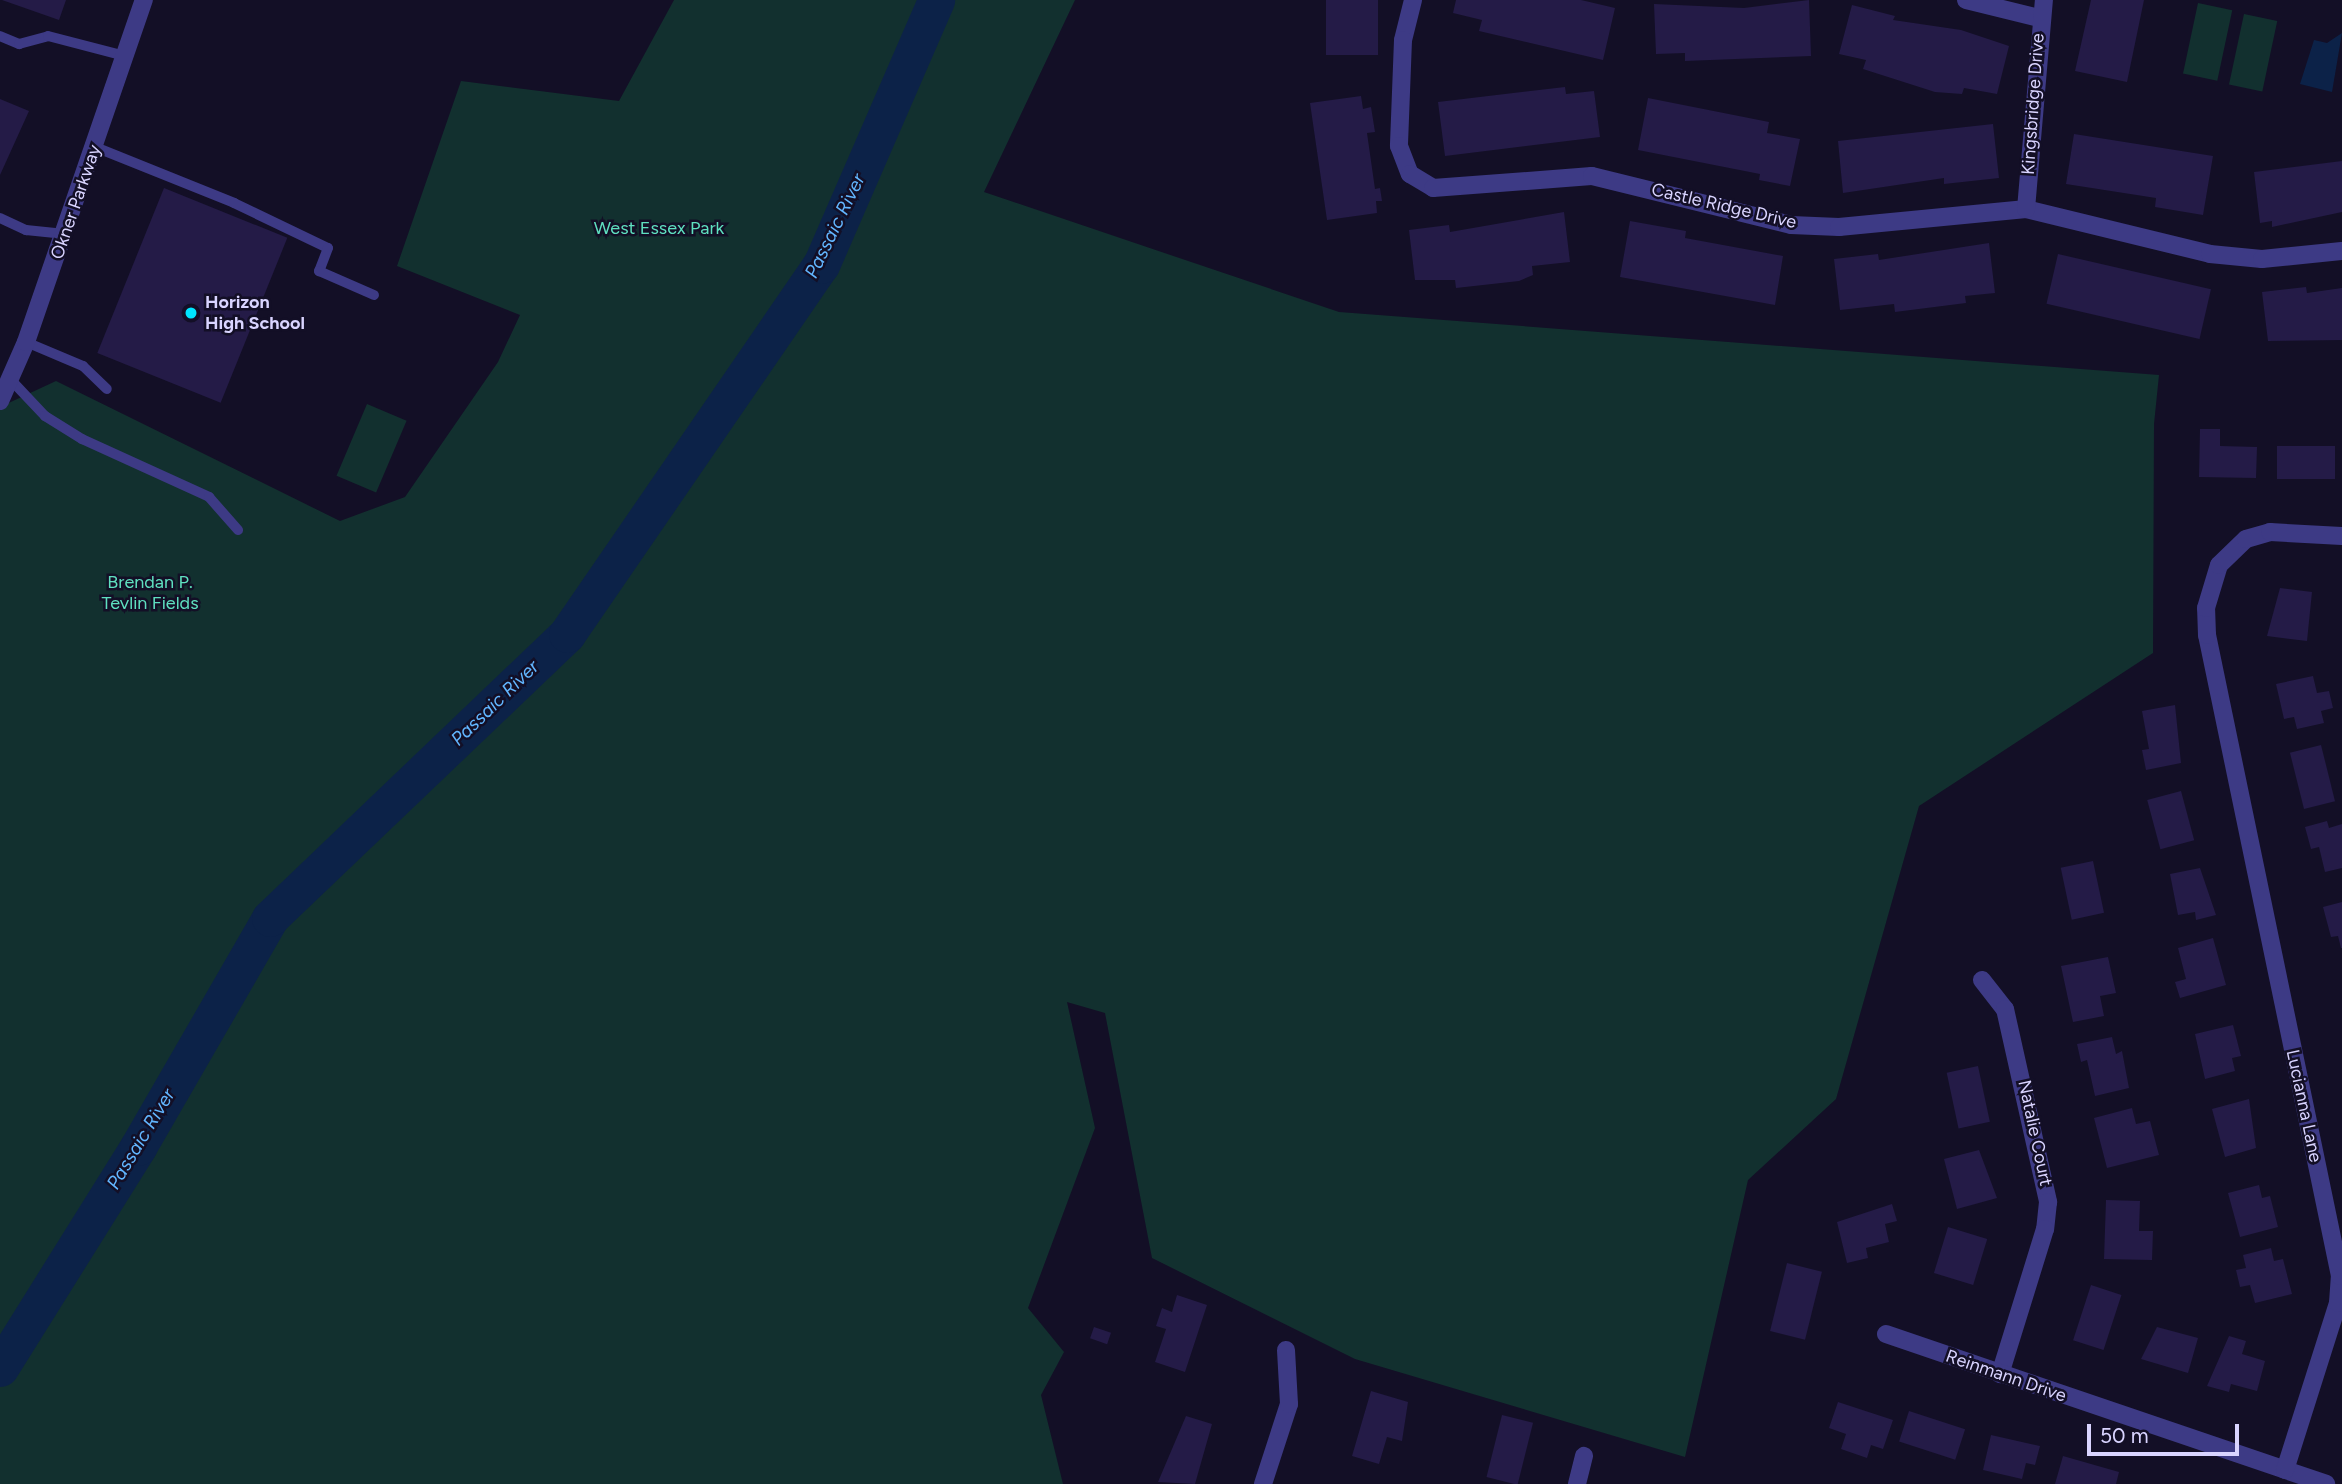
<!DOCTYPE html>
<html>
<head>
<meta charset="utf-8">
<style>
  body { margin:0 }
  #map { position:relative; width:2342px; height:1484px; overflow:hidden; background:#130f26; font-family:Figtree,sans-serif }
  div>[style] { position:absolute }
  .green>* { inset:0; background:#12302f; transform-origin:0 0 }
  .water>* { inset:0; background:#0c2248 }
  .river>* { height:37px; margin:-18.5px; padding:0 18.5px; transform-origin:18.5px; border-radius:18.5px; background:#0c2248 }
  .building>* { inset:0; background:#241b47; transform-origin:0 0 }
  .service>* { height:10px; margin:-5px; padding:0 5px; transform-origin:5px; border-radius:5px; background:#3d3a85 }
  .minor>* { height:18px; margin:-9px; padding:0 9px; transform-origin:9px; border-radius:9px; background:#3d3a85 }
  .dots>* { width:19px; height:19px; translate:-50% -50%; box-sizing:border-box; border:4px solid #130f26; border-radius:50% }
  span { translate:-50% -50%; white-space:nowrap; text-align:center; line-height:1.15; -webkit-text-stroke:5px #130f26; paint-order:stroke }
  .street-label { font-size:18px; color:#d9d4ff }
  .park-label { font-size:18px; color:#5fe0c0 }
  .poi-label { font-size:18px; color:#d9d4ff; font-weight:700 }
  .left { translate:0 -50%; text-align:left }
  .water-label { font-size:19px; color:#62b6ff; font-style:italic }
  .scale { position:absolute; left:2087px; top:1424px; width:152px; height:32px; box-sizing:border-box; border:4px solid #d9d4ff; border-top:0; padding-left:9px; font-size:21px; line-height:24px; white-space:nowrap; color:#d9d4ff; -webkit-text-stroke:5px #130f26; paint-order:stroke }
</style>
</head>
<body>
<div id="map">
  <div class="green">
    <i style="clip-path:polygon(674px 0,1075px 0,984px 192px,1339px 312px,2159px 375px,2154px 424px,2153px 653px,1919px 806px,1836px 1099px,1748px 1180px,1685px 1457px,1355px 1359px,1152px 1258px,1105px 1013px,1067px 1002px,1095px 1128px,1028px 1308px,1064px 1352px,1041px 1395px,1063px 1484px,0 1484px,0 407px,56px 381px,340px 521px,405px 497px,498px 362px,520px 315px,397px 266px,461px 81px,619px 101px)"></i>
    <i style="left:2198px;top:3px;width:35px;height:72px;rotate:12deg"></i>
    <i style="left:2244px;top:14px;width:34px;height:72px;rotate:12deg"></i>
    <i style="left:367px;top:404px;width:43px;height:78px;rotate:23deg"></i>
  </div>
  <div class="water">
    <i style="clip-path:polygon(2342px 33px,2332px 92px,2300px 84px,2314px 40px,2327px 43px)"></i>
  </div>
  <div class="river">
    <i style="left:0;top:1368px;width:261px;rotate:-58deg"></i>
    <i style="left:138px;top:1147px;width:264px;rotate:-60deg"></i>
    <i style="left:270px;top:918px;width:411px;rotate:-43.7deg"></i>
    <i style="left:567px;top:634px;width:448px;rotate:-55.5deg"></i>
    <i style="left:821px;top:265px;width:289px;rotate:-66.5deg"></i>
  </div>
  <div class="building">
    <i style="clip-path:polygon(2px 0,66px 0,59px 20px)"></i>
    <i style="left:1326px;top:0;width:52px;height:55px"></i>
    <i style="clip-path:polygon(1456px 0,1581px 0,1615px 8px,1603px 60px,1479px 31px,1482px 20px,1453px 13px)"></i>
    <i style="clip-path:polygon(1809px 0,1811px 56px,1685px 61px,1685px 53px,1656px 54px,1654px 4px,1744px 8px)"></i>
    <i style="clip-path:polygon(2091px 0,2144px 0,2127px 82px,2075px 71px)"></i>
    <i style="clip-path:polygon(1852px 5px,1895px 16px,1893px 20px,1961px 30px,2009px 46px,1997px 94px,1964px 88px,1962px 94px,1935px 92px,1863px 69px,1866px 60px,1839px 54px)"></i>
    <i style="clip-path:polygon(1565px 87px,1566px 94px,1594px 91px,1600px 137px,1445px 156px,1438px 102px)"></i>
    <i style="clip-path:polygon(1361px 96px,1363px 109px,1371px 107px,1375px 132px,1367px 133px,1375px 189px,1380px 188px,1382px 201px,1376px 201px,1377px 213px,1327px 220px,1310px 103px)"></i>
    <i style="clip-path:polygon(1648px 98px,1769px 122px,1767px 133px,1800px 139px,1790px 186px,1759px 180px,1760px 174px,1638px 150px)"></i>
    <i style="clip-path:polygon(0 99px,29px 111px,0 175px)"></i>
    <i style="clip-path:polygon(1993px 124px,1999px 178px,1944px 184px,1944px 178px,1843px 193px,1838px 141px)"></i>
    <i style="clip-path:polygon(2074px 134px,2213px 156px,2203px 215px,2155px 207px,2156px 198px,2066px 184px)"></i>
    <i style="clip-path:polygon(2342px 161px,2342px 212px,2272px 227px,2272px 221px,2260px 223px,2254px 172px)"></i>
    <i style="left:164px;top:188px;width:133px;height:178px;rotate:22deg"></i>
    <i style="clip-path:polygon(1564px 212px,1570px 262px,1532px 266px,1533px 275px,1519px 281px,1456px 288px,1455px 280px,1415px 280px,1409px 230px,1449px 225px,1450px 232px)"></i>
    <i style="clip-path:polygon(1630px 221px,1686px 231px,1685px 238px,1783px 256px,1775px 305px,1620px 277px)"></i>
    <i style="clip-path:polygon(1989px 243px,1995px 293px,1965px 296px,1966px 303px,1895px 312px,1894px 304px,1840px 310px,1834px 259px,1878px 254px,1879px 260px)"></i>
    <i style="left:2058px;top:254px;width:157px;height:51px;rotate:13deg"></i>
    <i style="clip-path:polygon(2306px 287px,2307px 293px,2342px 288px,2342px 340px,2268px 341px,2262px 292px)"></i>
    <i style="clip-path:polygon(2200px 429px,2220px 429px,2220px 446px,2257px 447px,2256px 478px,2199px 477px)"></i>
    <i style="left:2277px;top:446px;width:58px;height:33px"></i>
    <i style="clip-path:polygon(2280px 588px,2312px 592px,2307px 641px,2267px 636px)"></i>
    <i style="clip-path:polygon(2313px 676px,2317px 693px,2329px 691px,2333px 708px,2321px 711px,2324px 723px,2297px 729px,2294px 717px,2284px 719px,2276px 684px)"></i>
    <i style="clip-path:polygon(2175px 705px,2181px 763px,2146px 770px,2142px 750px,2149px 749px,2142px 711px)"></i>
    <i style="left:2321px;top:745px;width:58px;height:32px;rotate:76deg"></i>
    <i style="left:2181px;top:791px;width:51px;height:35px;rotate:75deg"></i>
    <i style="clip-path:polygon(2327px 821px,2329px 828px,2342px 824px,2342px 868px,2325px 872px,2319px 847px,2311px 849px,2305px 827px)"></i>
    <i style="left:2093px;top:861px;width:53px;height:33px;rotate:78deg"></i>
    <i style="clip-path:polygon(2200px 868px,2216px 915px,2196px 920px,2195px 912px,2178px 915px,2170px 874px)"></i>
    <i style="clip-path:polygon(2342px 902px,2342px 948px,2341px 948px,2338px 936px,2331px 937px,2323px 907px)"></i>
    <i style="clip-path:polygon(2213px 938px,2226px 985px,2180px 998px,2175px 982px,2186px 979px,2178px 948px)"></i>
    <i style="clip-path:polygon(2108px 957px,2116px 993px,2100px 996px,2104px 1016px,2073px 1022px,2061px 966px)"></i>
    <i style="clip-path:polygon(2233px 1025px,2241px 1056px,2232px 1058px,2235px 1071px,2205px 1079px,2195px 1034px)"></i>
    <i style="clip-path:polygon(2112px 1037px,2116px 1054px,2122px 1051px,2129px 1088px,2095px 1096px,2087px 1060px,2081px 1062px,2077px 1044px)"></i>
    <i style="left:1978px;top:1066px;width:57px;height:32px;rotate:78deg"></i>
    <i style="clip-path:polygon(2249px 1099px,2256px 1148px,2225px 1157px,2212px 1109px)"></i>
    <i style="clip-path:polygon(2132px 1108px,2136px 1124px,2150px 1121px,2159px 1155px,2107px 1168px,2094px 1118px)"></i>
    <i style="clip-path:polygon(1979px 1150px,1997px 1198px,1957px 1209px,1944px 1159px)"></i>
    <i style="clip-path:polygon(2259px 1185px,2262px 1198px,2270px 1196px,2278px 1227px,2240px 1237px,2228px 1193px)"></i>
    <i style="clip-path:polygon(2106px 1200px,2140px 1201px,2139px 1231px,2153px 1231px,2152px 1260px,2104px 1259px)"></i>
    <i style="clip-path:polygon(1892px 1204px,1897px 1221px,1885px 1224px,1889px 1242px,1866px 1248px,1868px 1258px,1847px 1263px,1837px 1222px)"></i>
    <i style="left:1948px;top:1227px;width:41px;height:48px;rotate:17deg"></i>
    <i style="clip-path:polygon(2271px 1248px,2274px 1261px,2283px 1259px,2292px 1294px,2255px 1303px,2250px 1285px,2240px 1287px,2236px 1270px,2246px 1268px,2243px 1255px)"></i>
    <i style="left:1787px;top:1263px;width:36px;height:70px;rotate:14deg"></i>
    <i style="left:2091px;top:1285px;width:32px;height:58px;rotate:18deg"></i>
    <i style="clip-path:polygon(1177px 1295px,1207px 1305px,1185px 1372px,1155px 1362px,1166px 1329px,1156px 1326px,1162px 1308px,1172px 1312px)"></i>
    <i style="left:1094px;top:1327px;width:18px;height:12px;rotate:19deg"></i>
    <i style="clip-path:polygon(2157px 1327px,2198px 1338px,2188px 1373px,2141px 1359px)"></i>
    <i style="clip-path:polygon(2229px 1336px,2246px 1341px,2242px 1354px,2265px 1361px,2257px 1391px,2231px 1384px,2229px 1392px,2207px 1386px)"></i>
    <i style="clip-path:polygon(1371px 1391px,1408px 1402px,1402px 1441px,1387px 1437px,1379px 1464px,1352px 1456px)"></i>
    <i style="clip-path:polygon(1838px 1402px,1893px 1420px,1883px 1449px,1871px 1445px,1867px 1458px,1841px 1449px,1846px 1434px,1829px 1428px)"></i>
    <i style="left:1909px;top:1411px;width:59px;height:32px;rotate:18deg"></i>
    <i style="left:1502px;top:1415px;width:32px;height:64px;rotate:14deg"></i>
    <i style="clip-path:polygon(1186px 1416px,1212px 1424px,1195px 1484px,1158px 1482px)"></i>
    <i style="clip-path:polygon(1991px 1435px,2040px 1446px,2035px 1465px,2026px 1463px,2022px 1479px,1983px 1470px)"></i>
    <i style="clip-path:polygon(2063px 1456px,2119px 1472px,2116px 1484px,2055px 1484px)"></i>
  </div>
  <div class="service">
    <i style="left:0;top:36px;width:21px;rotate:23deg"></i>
    <i style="left:19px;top:44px;width:30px;rotate:-15deg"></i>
    <i style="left:48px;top:36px;width:80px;rotate:14.6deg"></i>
    <i style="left:95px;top:147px;width:150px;rotate:21.9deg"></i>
    <i style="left:234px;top:203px;width:104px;rotate:25.6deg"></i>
    <i style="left:328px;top:248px;width:25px;rotate:111deg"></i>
    <i style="left:319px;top:271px;width:60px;rotate:23.6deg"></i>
    <i style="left:0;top:218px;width:29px;rotate:25deg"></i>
    <i style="left:26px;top:230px;width:39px;rotate:6deg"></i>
    <i style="left:26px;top:342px;width:62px;rotate:22.8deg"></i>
    <i style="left:83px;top:366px;width:33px;rotate:44deg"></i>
    <i style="left:11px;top:380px;width:50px;rotate:46.6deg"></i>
    <i style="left:45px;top:416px;width:44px;rotate:31.9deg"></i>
    <i style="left:82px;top:439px;width:140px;rotate:24.5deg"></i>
    <i style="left:209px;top:497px;width:44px;rotate:48.7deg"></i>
  </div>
  <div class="minor">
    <i style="left:1413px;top:0;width:41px;rotate:104deg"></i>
    <i style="left:1403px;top:40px;width:106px;rotate:92.2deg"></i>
    <i style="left:1399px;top:146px;width:30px;rotate:69deg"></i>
    <i style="left:1410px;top:174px;width:27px;rotate:31deg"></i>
    <i style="left:1433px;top:188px;width:159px;rotate:-4.3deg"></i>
    <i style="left:1592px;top:176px;width:205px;rotate:13.8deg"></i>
    <i style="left:1791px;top:225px;width:48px;rotate:2.4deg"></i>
    <i style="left:1839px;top:227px;width:188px;rotate:-5.5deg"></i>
    <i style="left:2026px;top:209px;width:189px;rotate:13.7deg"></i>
    <i style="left:2210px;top:254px;width:52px;rotate:5.5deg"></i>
    <i style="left:2262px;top:259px;width:80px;rotate:-5.7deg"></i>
    <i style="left:1966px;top:0;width:75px;rotate:13.9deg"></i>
    <i style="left:2026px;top:209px;width:210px;rotate:-85.1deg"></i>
    <i style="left:0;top:401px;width:64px;rotate:-66.2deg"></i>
    <i style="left:26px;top:342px;width:362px;rotate:-71deg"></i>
    <i style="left:1982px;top:980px;width:37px;rotate:52deg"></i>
    <i style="left:2005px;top:1009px;width:198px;rotate:77.4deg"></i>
    <i style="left:2048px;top:1202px;width:27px;rotate:96deg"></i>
    <i style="left:2045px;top:1229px;width:152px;rotate:107.2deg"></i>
    <i style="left:1886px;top:1334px;width:465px;rotate:18.8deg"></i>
    <i style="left:2285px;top:1470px;width:175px;rotate:-72.4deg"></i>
    <i style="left:2338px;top:1303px;width:27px;rotate:-86deg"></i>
    <i style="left:2340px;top:1276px;width:655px;rotate:-101.72deg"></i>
    <i style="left:2207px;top:635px;width:27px;rotate:-92deg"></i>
    <i style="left:2206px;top:608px;width:45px;rotate:-73.2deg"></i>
    <i style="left:2219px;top:565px;width:37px;rotate:-44deg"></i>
    <i style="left:2246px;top:539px;width:25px;rotate:-16deg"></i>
    <i style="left:2270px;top:532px;width:72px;rotate:3.2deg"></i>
    <i style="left:1263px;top:1484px;width:84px;rotate:-72deg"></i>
    <i style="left:1289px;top:1404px;width:54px;rotate:-93.2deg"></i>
    <i style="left:1577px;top:1484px;width:29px;rotate:-76deg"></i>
  </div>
  <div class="dots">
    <i style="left:191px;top:313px;background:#00e5ff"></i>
  </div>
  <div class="street-label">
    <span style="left:2033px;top:104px;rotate:-86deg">Kingsbridge Drive</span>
    <span style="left:76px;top:202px;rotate:-71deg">Okner Parkway</span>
    <span style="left:1724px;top:206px;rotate:13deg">Castle Ridge Drive</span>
    <span style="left:2304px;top:1106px;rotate:78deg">Lucianna Lane</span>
    <span style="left:2035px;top:1133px;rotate:78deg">Natalie Court</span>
    <span style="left:2006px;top:1376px;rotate:19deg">Reinmann Drive</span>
  </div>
  <div class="park-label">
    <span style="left:659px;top:228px">West Essex Park</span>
    <span style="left:150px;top:593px">Brendan P.<br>Tevlin Fields</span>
  </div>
  <div class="poi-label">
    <span class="left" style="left:205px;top:313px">Horizon<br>High School</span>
  </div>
  <div class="water-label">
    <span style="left:835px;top:226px;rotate:-64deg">Passaic River</span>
    <span style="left:495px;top:703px;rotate:-44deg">Passaic River</span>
    <span style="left:141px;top:1139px;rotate:-59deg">Passaic River</span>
  </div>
  <div class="scale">50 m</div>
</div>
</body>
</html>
